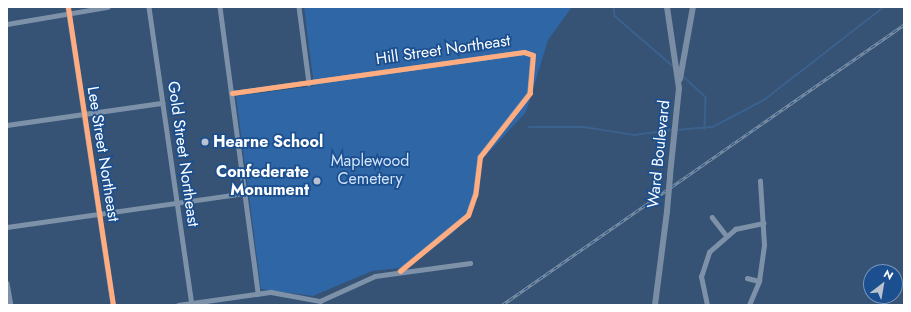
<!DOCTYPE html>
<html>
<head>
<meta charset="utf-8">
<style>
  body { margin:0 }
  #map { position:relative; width:911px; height:312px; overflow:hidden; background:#365274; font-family:Jost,sans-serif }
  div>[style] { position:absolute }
  .green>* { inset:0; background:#2f66a5 }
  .stream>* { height:1.5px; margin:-0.75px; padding:0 0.75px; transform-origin:0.75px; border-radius:0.75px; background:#3b618d }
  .street>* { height:4.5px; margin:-2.25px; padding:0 2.25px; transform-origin:2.25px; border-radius:2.25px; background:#7d92a8 }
  .secondary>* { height:6px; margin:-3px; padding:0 3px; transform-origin:3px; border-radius:3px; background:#798da4 }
  .rail>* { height:3px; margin-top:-1.5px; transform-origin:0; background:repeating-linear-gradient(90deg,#1b4f8f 0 4.5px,#7e92a7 0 9px); box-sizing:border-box; border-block:1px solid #7e92a7 }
  .secondary-bridge>* { height:6px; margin:-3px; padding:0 3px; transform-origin:3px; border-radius:3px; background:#798da4 }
  .cycleway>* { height:5px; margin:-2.5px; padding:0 2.5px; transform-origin:2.5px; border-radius:2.5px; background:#ffac80 }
  .dots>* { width:11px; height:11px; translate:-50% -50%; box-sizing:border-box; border:2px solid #1b4f8f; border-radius:50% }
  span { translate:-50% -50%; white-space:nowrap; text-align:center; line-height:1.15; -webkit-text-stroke:3.5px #1b4f8f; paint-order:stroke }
  .street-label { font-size:16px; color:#fff }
  .poi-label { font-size:16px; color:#fff; font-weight:700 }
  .left { translate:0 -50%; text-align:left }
  .right { translate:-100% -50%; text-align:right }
  .park-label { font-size:16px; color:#cfe3fa }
  .frame { position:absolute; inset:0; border:8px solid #fff; pointer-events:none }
  .north { position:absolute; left:863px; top:264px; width:40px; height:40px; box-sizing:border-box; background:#1b4f8f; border:1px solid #7695bc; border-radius:50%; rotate:31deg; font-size:11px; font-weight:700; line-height:16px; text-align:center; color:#fff }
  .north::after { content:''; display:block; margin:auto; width:14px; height:18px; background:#b9c2ce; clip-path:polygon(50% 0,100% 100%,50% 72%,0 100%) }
</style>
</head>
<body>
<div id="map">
  <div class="green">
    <i style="clip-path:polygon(304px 7px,572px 7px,548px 40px,526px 112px,481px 161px,480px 188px,472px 211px,454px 232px,418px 260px,399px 268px,372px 271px,313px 296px,261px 289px,236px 96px,314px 86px)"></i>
  </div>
  <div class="stream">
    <i style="left:614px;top:7px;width:9px;rotate:84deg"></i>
    <i style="left:615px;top:16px;width:78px;rotate:40.8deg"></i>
    <i style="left:682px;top:75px;width:33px;rotate:43deg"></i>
    <i style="left:706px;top:97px;width:32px;rotate:92deg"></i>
    <i style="left:529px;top:127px;width:55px"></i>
    <i style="left:584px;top:127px;width:52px;rotate:8.9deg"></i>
    <i style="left:635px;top:135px;width:37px;rotate:-8deg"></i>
    <i style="left:676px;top:130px;width:37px;rotate:-5deg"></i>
    <i style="left:713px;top:127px;width:58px;rotate:-27.9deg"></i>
    <i style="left:764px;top:100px;width:152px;rotate:-37.8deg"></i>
  </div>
  <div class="street">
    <i style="left:68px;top:7px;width:301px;rotate:81.4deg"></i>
    <i style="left:149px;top:7px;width:301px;rotate:81.8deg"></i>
    <i style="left:220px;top:7px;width:289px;rotate:82.4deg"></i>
    <i style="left:299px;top:7px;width:77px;rotate:82.5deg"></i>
    <i style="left:7px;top:24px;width:102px;rotate:-9.6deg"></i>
    <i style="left:232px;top:93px;width:295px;rotate:-8deg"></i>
    <i style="left:524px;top:52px;width:9px;rotate:18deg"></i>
    <i style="left:533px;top:55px;width:38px;rotate:95deg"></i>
    <i style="left:530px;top:93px;width:81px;rotate:128deg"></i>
    <i style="left:480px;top:157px;width:38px;rotate:97deg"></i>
    <i style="left:475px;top:195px;width:21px;rotate:109deg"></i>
    <i style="left:468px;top:215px;width:88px;rotate:140.5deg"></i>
    <i style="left:7px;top:125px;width:157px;rotate:-8.1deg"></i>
    <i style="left:712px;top:217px;width:23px;rotate:52deg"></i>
    <i style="left:7px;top:227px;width:240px;rotate:-8.1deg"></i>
    <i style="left:747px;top:278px;width:12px;rotate:14deg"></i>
    <i style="left:7px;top:283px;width:22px;rotate:80deg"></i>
    <i style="left:178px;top:305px;width:94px;rotate:-8deg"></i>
    <i style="left:271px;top:292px;width:50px;rotate:10.4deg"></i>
    <i style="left:320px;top:301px;width:60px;rotate:-24.4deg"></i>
    <i style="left:375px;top:276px;width:96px;rotate:-7.8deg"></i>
    <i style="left:707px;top:305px;width:29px;rotate:-102deg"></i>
    <i style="left:701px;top:277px;width:26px;rotate:-72deg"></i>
    <i style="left:709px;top:252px;width:35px;rotate:-41deg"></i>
    <i style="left:735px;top:229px;width:29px;rotate:-12deg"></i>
    <i style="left:749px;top:305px;width:26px;rotate:-67deg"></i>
    <i style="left:759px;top:281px;width:36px;rotate:-82deg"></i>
    <i style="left:764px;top:245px;width:64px;rotate:-93.6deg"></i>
  </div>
  <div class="secondary">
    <i style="left:667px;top:7px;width:82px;rotate:81.6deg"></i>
    <i style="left:679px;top:88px;width:87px;rotate:95.9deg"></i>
    <i style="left:680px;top:79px;width:73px;rotate:-79.8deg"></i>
    <i style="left:655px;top:305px;width:95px;rotate:-82.7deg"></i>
  </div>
  <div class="rail">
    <i style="left:502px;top:305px;width:490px;rotate:-34.9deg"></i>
  </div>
  <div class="secondary-bridge">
    <i style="left:667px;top:211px;width:36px;rotate:-85deg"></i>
  </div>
  <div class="cycleway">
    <i style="left:68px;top:7px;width:301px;rotate:81.4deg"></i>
    <i style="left:232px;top:93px;width:295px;rotate:-8deg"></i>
    <i style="left:524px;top:52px;width:9px;rotate:18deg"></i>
    <i style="left:533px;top:55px;width:38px;rotate:95deg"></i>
    <i style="left:530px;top:93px;width:81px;rotate:128deg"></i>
    <i style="left:480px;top:157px;width:38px;rotate:97deg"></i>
    <i style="left:475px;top:195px;width:21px;rotate:109deg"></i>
    <i style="left:468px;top:215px;width:88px;rotate:140.5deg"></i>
  </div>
  <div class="dots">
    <i style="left:205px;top:142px;background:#b9c2ce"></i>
    <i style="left:317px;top:181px;background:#b9c2ce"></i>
  </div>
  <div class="street-label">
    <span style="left:443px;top:50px;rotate:-8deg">Hill Street Northeast</span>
    <span style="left:103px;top:154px;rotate:81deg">Lee Street Northeast</span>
    <span style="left:183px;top:154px;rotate:82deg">Gold Street Northeast</span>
    <span style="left:659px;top:154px;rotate:-84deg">Ward Boulevard</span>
  </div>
  <div class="poi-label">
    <span class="left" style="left:213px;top:142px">Hearne School</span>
    <span class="right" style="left:309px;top:181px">Confederate<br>Monument</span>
  </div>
  <div class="park-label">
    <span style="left:370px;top:170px">Maplewood<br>Cemetery</span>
  </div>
  <div class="frame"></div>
  <div class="north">N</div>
</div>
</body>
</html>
